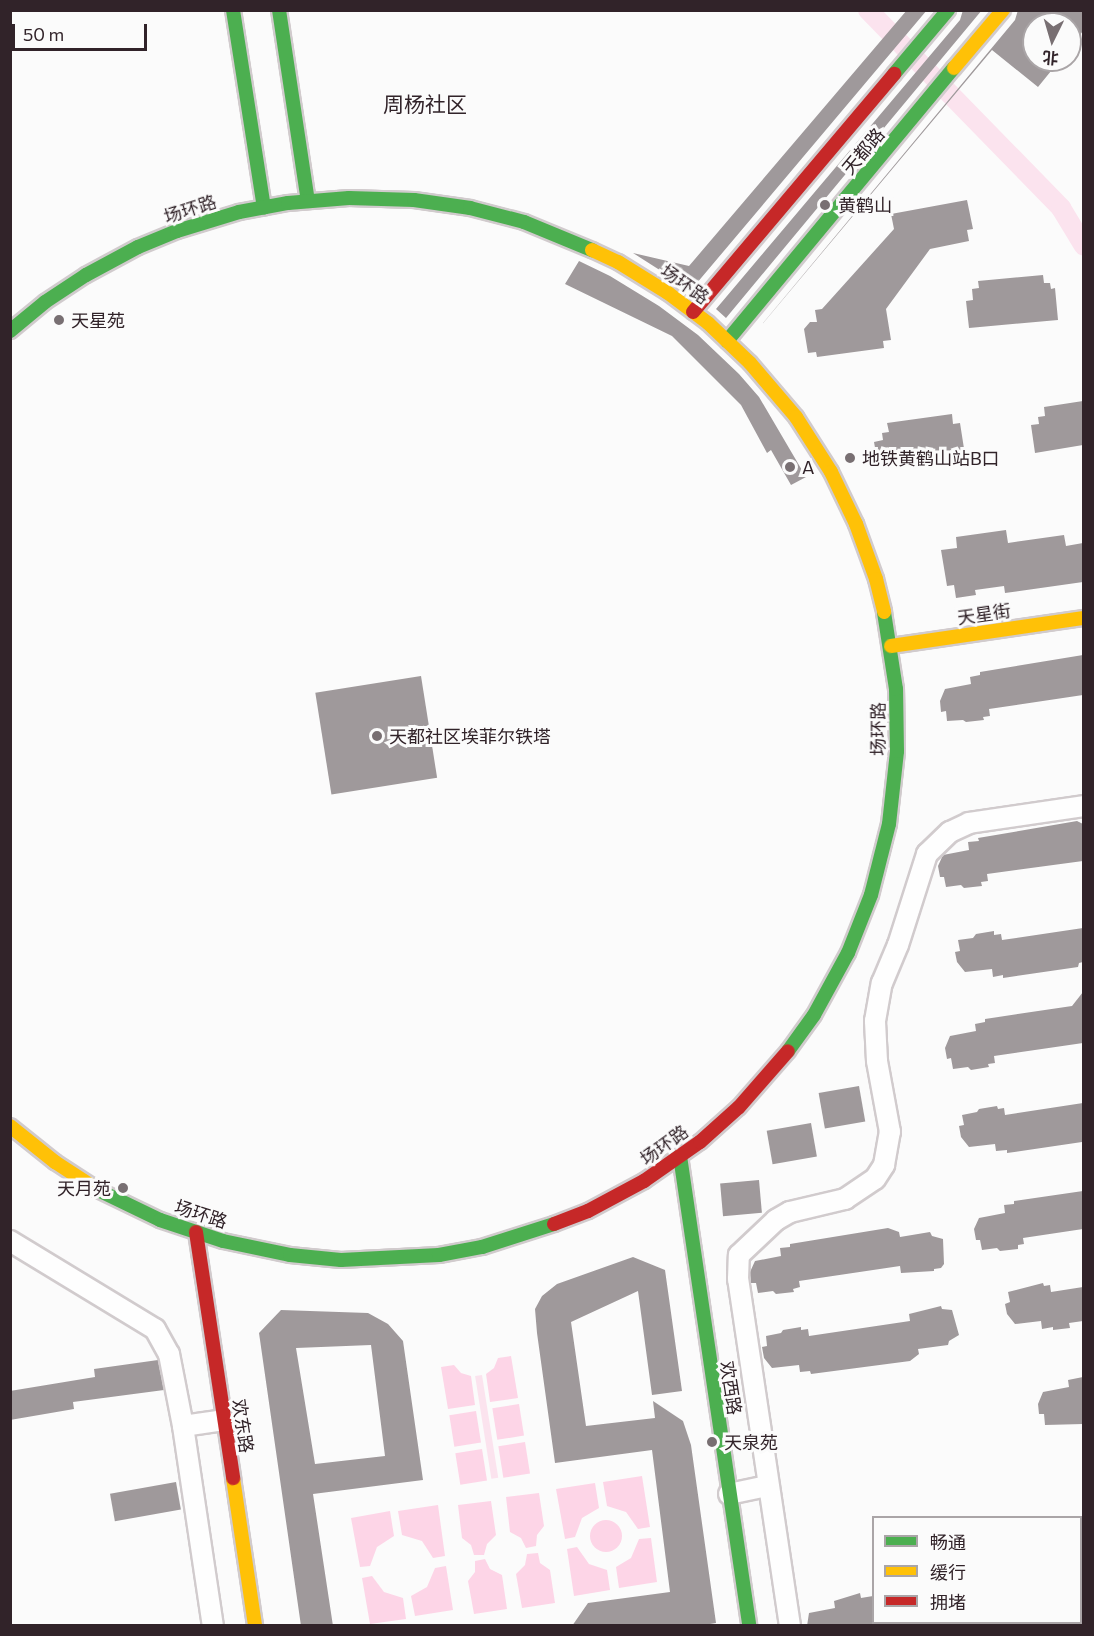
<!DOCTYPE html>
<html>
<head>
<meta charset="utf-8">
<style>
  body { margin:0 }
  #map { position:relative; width:1094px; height:1636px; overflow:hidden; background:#fbfbfb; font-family:Commissioner,"Noto Sans SC",sans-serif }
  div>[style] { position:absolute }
  .green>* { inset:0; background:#fdd5e7; transform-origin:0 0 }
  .round { border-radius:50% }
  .water>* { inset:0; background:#fbe3ee; transform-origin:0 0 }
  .canal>* { height:20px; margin:-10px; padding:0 10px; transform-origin:10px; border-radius:10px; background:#fbe3ee }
  .building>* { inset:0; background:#9f999b; transform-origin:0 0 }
  .roads { filter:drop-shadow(2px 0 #d1cbcd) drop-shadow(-2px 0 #d1cbcd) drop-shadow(0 2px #d1cbcd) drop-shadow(0 -2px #d1cbcd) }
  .street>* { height:20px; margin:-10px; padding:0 10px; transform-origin:10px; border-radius:10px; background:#fefefe }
  .fast>* { height:14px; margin:-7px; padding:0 7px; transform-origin:7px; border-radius:7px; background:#4caf50 }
  .slow>* { height:14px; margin:-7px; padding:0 7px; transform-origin:7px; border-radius:7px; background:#ffc107 }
  .jam>* { height:14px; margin:-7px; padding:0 7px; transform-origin:7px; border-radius:7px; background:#c62828 }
  .dots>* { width:16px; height:16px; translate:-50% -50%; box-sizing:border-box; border:3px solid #fbfbfb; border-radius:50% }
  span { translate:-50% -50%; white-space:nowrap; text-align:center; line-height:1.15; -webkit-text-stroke:6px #fbfbfb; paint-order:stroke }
  .street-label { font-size:18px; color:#312329 }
  .poi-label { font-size:18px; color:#312329 }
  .left { translate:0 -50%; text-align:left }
  .right { translate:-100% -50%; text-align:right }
  .quarter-label { font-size:21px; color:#312329 }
  .frame { position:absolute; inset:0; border:12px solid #312329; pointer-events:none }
  .legend { position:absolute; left:872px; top:1516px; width:210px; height:108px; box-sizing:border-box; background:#fbfbfb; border:2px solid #aaa5a7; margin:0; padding:8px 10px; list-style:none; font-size:18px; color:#312329 }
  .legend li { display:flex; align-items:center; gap:12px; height:30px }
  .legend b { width:30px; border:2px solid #aaa5a7 }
  .north { position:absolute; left:1022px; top:12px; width:60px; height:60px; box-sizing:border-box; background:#fbfbfb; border:2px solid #aaa5a7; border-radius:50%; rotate:185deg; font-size:16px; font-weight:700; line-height:24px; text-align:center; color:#312329 }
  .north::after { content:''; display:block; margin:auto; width:21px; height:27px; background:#786f72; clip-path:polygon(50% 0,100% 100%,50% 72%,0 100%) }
  .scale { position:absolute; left:12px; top:24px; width:135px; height:27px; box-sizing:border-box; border:3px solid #312329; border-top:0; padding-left:8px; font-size:18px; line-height:21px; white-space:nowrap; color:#312329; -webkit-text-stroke:4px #fbfbfb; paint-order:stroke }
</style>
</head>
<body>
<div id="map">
  <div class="green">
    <i style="clip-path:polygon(511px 1356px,518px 1398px,490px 1402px,486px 1374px,494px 1368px,498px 1358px)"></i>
    <i style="clip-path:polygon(454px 1365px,461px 1373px,471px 1376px,475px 1405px,448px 1409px,441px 1367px)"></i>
    <i style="left:519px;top:1404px;width:32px;height:27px;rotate:81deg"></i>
    <i style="left:476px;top:1411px;width:32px;height:27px;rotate:81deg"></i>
    <i style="left:525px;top:1442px;width:32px;height:27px;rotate:81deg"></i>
    <i style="left:482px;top:1449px;width:32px;height:27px;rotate:81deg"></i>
    <i style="clip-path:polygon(642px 1476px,650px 1527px,638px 1529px,626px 1512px,607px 1506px,603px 1482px)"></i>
    <i style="clip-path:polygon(595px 1483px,599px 1508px,582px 1518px,575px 1537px,565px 1539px,556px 1489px)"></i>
    <i style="clip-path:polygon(539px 1493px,544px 1526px,537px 1535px,536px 1546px,526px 1548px,521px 1538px,510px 1532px,506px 1497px)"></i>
    <i style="clip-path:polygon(491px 1501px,496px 1535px,487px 1544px,484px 1555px,474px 1555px,471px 1545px,462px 1538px,458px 1505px)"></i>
    <i style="clip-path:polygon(438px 1505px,445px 1556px,433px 1558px,422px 1541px,402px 1535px,398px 1511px)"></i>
    <i style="clip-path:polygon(390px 1511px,394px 1536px,377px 1547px,370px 1566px,360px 1567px,351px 1518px)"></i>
    <i class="round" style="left:590px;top:1520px;width:32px;height:32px"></i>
    <i style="clip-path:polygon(651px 1538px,657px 1582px,619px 1588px,616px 1567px,631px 1558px,639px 1539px)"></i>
    <i style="clip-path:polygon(577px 1547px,589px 1564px,607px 1570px,610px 1590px,574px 1596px,567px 1549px)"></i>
    <i style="clip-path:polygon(538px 1553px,540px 1563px,550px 1570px,555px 1603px,522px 1608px,516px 1574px,525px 1565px,527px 1554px)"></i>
    <i style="clip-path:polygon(485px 1559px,490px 1569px,502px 1575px,507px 1609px,474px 1614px,468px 1581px,475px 1572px,475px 1561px)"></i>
    <i style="clip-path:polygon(446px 1566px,453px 1610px,415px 1616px,411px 1596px,427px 1587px,435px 1568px)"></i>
    <i style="clip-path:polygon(372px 1576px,384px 1592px,403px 1598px,406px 1619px,370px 1624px,362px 1578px)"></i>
  </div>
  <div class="water">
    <i style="left:482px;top:1375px;width:104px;height:7px;rotate:81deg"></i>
  </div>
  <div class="canal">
    <i style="left:868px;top:10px;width:277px;rotate:45.7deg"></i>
    <i style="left:1061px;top:208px;width:44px;rotate:58.8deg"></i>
  </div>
  <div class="building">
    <i style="clip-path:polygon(907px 10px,927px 10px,691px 290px,633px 253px,689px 266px)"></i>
    <i style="clip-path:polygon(963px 10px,982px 10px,726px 318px,716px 309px,960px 20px)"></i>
    <i style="clip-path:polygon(1018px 10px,1083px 10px,1083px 31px,1070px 47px,1070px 24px,1034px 24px,1034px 60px,1060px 60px,1038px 87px,992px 50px,749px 340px,1015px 20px)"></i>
    <i style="clip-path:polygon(967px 200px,973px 229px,967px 230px,969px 241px,930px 249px,886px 309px,891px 340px,883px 341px,884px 348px,817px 357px,816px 352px,808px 353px,804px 329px,810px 322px,817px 322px,815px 310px,822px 309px,894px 229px,891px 214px)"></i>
    <i style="clip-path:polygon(579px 261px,610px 276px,659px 306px,698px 335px,739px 374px,759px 397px,806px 477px,791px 485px,771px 450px,767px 453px,741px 405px,672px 336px,565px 284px)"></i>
    <i style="clip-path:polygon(1043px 275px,1044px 283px,1050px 283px,1051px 289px,1055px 288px,1058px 320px,969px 328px,966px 301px,973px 300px,972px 289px,979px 288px,978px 281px)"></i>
    <i style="clip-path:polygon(1083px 401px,1083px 445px,1035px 453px,1031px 425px,1039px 424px,1038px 417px,1045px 416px,1044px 407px)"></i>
    <i style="clip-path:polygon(952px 414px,953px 424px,960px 423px,965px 455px,887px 467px,886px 458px,877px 459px,874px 442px,883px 440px,882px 433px,889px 432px,887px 423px)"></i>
    <i style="clip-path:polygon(1006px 530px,1008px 543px,1064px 535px,1066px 546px,1083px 543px,1083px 582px,1005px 593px,1004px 586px,975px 590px,976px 595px,956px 598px,954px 585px,947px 586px,941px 550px,957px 548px,956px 537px)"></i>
    <i style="clip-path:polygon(1083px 655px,1083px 695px,989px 709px,990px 716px,983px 717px,984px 720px,966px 722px,963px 720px,947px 721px,946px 711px,941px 712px,940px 701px,945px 689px,971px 684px,970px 677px,980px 675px,980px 672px)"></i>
    <i style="left:421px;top:676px;width:103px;height:107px;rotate:81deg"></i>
    <i style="clip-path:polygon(1077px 821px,1083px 824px,1083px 861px,987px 874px,988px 881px,981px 882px,982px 886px,964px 888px,961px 885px,946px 887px,944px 877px,940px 877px,938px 866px,943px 855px,969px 850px,968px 842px,979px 841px,978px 838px)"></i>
    <i style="clip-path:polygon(1083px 928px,1083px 962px,1079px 963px,1078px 967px,1003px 978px,1003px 975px,993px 977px,992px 969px,965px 972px,957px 962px,955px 952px,960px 951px,958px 940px,973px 938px,976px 934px,994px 931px,994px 935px,1001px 934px,1002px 940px)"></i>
    <i style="clip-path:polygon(1083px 992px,1083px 1043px,994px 1056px,995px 1063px,988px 1064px,989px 1067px,971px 1070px,968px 1067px,953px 1069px,951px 1058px,947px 1059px,945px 1048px,950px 1036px,976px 1031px,975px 1024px,985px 1022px,985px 1019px,1072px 1006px)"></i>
    <i style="left:859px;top:1086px;width:36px;height:41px;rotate:80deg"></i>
    <i style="clip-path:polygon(1083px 1103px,1082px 1142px,1007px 1153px,1007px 1150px,996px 1151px,995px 1144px,969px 1147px,961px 1137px,959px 1126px,964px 1125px,962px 1115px,977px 1112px,979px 1109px,997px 1106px,998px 1109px,1004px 1108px,1005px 1115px)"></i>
    <i style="left:811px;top:1123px;width:34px;height:45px;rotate:80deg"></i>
    <i style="left:759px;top:1180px;width:33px;height:39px;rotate:85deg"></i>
    <i style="clip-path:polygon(1083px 1191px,1083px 1229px,1023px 1238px,1024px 1244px,1018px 1245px,1018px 1249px,1000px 1251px,997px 1248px,982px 1250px,980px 1240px,976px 1240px,974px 1229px,979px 1218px,1005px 1213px,1004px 1205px,1014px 1204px,1014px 1201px)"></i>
    <i style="clip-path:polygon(888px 1228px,899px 1232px,900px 1237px,930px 1232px,932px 1236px,943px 1239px,944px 1264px,941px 1268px,934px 1269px,934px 1271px,901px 1273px,900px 1266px,799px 1281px,800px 1287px,793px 1289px,794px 1292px,776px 1294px,773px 1291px,758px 1293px,756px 1283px,751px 1283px,750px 1272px,755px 1261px,781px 1256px,780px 1248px,790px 1247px,790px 1244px)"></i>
    <i style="clip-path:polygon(633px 1257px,665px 1270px,682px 1391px,652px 1395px,638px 1291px,571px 1322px,586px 1426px,655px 1418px,653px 1401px,683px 1421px,691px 1445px,716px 1623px,698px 1626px,572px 1626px,588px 1603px,670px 1592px,652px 1450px,555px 1463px,537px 1333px,535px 1309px,542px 1296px,557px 1284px)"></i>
    <i style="clip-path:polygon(1043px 1283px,1044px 1286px,1050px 1285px,1051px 1292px,1083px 1287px,1083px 1321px,1069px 1323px,1070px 1328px,1053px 1330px,1053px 1327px,1042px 1329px,1041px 1321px,1015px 1324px,1007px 1314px,1005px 1304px,1010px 1302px,1008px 1292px)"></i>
    <i style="clip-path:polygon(941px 1306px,942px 1309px,952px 1310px,959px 1335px,949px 1341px,948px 1345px,918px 1349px,919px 1354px,910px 1361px,811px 1374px,810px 1371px,800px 1372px,799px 1365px,772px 1368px,764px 1358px,762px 1347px,767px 1346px,766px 1336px,781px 1333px,783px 1330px,801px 1327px,801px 1330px,808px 1329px,809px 1336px,910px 1321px,909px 1314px)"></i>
    <i style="clip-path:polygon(evenodd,281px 1310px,368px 1313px,388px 1324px,403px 1341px,423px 1480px,313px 1494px,333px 1626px,301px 1626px,259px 1333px,281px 1310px,371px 1345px,385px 1456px,315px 1464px,296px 1348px,371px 1345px)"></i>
    <i style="clip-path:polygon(158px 1360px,164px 1390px,73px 1402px,74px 1409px,10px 1420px,10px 1391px,95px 1377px,94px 1369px)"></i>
    <i style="clip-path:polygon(1083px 1377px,1083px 1424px,1045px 1425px,1044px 1414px,1039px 1414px,1038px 1404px,1043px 1392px,1069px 1387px,1068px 1380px)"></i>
    <i style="left:176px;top:1482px;width:28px;height:67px;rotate:80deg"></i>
    <i style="clip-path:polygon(860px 1593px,861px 1598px,873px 1596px,873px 1626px,807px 1626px,809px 1613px,835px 1608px,834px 1601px)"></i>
  </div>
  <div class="roads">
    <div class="street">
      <i style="left:10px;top:1241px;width:170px;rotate:31.3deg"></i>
      <i style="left:155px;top:1329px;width:29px;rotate:61deg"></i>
      <i style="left:169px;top:1354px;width:73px;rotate:79deg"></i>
      <i style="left:183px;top:1426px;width:202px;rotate:81.5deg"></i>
      <i style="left:183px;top:1426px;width:41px;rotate:-8.3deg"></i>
      <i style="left:729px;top:1494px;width:40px;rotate:-12deg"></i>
      <i style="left:790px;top:1626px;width:351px;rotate:-98.5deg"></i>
      <i style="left:738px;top:1279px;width:24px;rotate:-88deg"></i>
      <i style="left:739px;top:1255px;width:51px;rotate:-43.4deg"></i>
      <i style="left:776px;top:1220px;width:16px;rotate:-30deg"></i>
      <i style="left:790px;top:1212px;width:57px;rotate:-13.3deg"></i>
      <i style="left:845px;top:1199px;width:36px;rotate:-34deg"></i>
      <i style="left:875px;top:1179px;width:17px;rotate:-57deg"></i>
      <i style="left:884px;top:1165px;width:34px;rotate:-80deg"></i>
      <i style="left:890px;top:1132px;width:72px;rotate:-100.4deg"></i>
      <i style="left:877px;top:1061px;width:40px;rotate:-92.9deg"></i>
      <i style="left:875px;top:1021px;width:39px;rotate:-80deg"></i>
      <i style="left:882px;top:983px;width:41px;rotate:-67.2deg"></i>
      <i style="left:898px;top:945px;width:96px;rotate:-72.3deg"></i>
      <i style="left:927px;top:854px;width:32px;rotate:-44deg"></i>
      <i style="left:950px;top:832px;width:21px;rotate:-25deg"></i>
      <i style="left:969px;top:823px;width:116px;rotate:-8.4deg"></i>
    </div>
    <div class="fast">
      <i style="left:233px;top:10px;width:200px;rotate:81.1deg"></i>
      <i style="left:279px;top:10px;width:193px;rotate:81.4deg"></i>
      <i style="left:894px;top:74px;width:84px;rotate:-49.8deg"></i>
      <i style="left:10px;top:331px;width:45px;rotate:-39.6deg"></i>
      <i style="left:45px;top:302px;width:49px;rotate:-33.4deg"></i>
      <i style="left:86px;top:275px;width:59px;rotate:-28.3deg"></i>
      <i style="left:138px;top:247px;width:42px;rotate:-22.3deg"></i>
      <i style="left:177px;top:231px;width:65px;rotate:-17deg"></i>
      <i style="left:239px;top:212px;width:50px;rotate:-10.4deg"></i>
      <i style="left:288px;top:203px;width:61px;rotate:-4.7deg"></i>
      <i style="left:349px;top:198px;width:65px;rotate:1.8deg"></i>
      <i style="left:414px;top:200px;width:57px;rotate:8.1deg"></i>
      <i style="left:470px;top:208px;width:56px;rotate:14.5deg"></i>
      <i style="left:524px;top:222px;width:74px;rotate:22.4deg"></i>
      <i style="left:727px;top:341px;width:355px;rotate:-50.3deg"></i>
      <i style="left:788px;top:1051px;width:44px;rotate:-54.2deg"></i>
      <i style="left:814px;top:1015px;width:71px;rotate:-61.3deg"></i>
      <i style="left:848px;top:953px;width:62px;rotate:-68.4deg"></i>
      <i style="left:871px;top:895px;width:73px;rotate:-75.8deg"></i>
      <i style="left:889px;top:824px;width:73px;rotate:-83.7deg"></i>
      <i style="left:897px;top:751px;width:62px;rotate:-90.9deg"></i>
      <i style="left:896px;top:689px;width:78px;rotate:-98.9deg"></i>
      <i style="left:680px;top:1156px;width:475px;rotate:81.6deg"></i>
      <i style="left:98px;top:1190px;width:69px;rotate:25.8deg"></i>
      <i style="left:160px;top:1220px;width:66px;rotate:18.4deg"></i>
      <i style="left:223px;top:1241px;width:68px;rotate:11.8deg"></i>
      <i style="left:290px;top:1255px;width:51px;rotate:5.6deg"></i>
      <i style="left:341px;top:1260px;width:98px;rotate:-2.9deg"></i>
      <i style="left:439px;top:1255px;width:44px;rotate:-10.5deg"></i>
      <i style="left:482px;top:1247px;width:76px;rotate:-17.7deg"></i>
    </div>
    <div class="slow">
      <i style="left:954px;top:68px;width:76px;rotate:-49.8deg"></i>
      <i style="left:592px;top:250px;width:29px;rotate:25deg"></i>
      <i style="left:618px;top:262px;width:59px;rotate:31.8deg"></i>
      <i style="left:668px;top:293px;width:50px;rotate:36.9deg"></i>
      <i style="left:708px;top:323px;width:58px;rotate:43.6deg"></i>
      <i style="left:750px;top:363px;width:71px;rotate:49.6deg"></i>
      <i style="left:796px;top:417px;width:65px;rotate:57.5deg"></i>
      <i style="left:831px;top:472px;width:58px;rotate:64.3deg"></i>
      <i style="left:856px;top:524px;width:59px;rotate:70deg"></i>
      <i style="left:876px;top:579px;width:34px;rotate:76deg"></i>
      <i style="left:891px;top:646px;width:195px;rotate:-8.3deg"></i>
      <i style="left:10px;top:1126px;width:58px;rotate:38.7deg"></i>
      <i style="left:55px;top:1162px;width:51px;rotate:33.1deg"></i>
      <i style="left:233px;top:1478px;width:150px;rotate:81.5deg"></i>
    </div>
    <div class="jam">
      <i style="left:693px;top:312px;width:312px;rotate:-49.8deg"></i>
      <i style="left:554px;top:1224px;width:36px;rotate:-21deg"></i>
      <i style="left:588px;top:1211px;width:64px;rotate:-28.2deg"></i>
      <i style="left:644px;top:1181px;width:68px;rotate:-34.9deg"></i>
      <i style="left:700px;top:1142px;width:52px;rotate:-41.9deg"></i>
      <i style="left:739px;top:1107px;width:74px;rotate:-48.8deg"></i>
      <i style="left:196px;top:1232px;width:249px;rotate:81.4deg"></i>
    </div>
  </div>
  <div class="dots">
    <i style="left:825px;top:205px;background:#786f72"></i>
    <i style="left:59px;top:320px;background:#786f72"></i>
    <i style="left:850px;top:458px;background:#786f72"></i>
    <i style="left:790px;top:467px;background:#786f72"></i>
    <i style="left:377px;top:736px;background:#786f72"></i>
    <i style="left:123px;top:1188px;background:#786f72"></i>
    <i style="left:712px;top:1442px;background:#786f72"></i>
  </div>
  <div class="street-label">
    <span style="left:863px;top:151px;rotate:-50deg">天都路</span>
    <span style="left:190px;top:209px;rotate:-18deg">场环路</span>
    <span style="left:685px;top:284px;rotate:35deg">场环路</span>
    <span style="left:984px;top:614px;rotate:-8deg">天星街</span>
    <span style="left:878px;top:729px;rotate:-90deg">场环路</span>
    <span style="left:664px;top:1145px;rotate:-36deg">场环路</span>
    <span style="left:201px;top:1214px;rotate:18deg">场环路</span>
    <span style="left:731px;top:1388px;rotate:81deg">欢西路</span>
    <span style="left:243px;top:1426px;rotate:81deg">欢东路</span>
  </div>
  <div class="poi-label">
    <span class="left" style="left:838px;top:205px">黄鹤山</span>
    <span class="left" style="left:71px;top:320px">天星苑</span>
    <span class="left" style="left:862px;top:458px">地铁黄鹤山站B口</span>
    <span class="left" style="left:802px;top:467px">A</span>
    <span class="left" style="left:389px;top:736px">天都社区埃菲尔铁塔</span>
    <span class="right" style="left:111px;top:1188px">天月苑</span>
    <span class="left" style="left:724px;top:1442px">天泉苑</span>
  </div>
  <div class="quarter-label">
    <span style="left:425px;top:104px">周杨社区</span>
  </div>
  <div class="frame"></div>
  <ul class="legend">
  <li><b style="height:8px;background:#4caf50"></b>畅通</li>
  <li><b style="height:8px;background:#ffc107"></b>缓行</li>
  <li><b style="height:8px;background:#c62828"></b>拥堵</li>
  </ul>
  <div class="north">北</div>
  <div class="scale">50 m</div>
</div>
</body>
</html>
